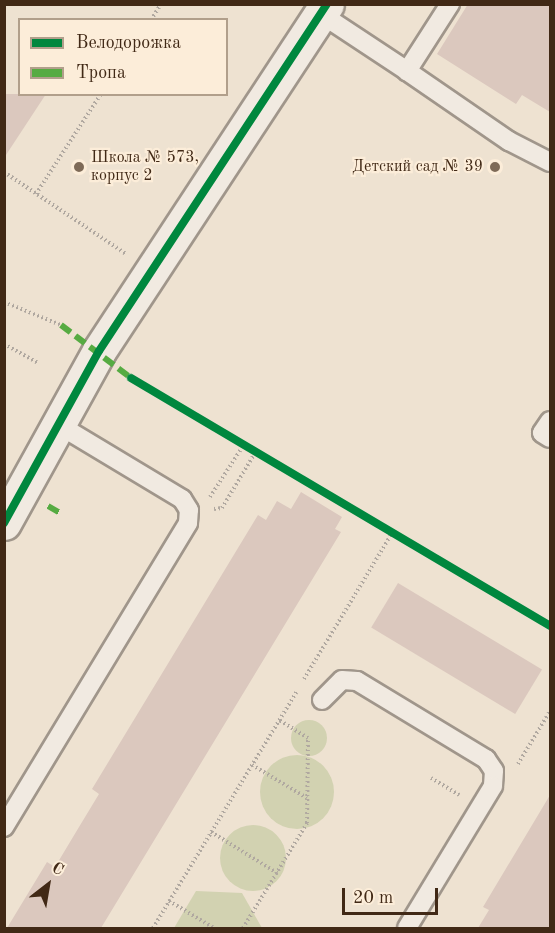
<!DOCTYPE html>
<html>
<head>
<meta charset="utf-8">
<style>
  body { margin:0 }
  #map { position:relative; width:555px; height:933px; overflow:hidden; background:#eee2d1; font-family:"Old Standard TT",serif }
  div>[style] { position:absolute }
  .green>* { inset:0; background:#d2d2b1 }
  .round { border-radius:50% }
  .building>* { inset:0; background:#dbc8be; transform-origin:0 0 }
  .path>* { height:4px; margin-top:-2px; transform-origin:0; background:repeating-linear-gradient(90deg,#b0a8a0 0 1.5px,transparent 0 4.5px) }
  .roads { filter:drop-shadow(2px 0 #a0968b) drop-shadow(-2px 0 #a0968b) drop-shadow(0 2px #a0968b) drop-shadow(0 -2px #a0968b) }
  .lane>* { height:18px; margin:-9px; padding:0 9px; transform-origin:9px; border-radius:9px; background:#f1eae1 }
  .street>* { height:33px; margin:-16.5px; padding:0 16.5px; transform-origin:16.5px; border-radius:16.5px; background:#f1eae1 }
  .quiet>* { height:6px; margin-top:-3px; transform-origin:0; background:repeating-linear-gradient(90deg,#56ab42 0 12px,transparent 0 18px) }
  .cycleway>* { height:8px; margin:-4px; padding:0 4px; transform-origin:4px; border-radius:4px; background:#00873e }
  .dots>* { width:16px; height:16px; translate:-50% -50%; box-sizing:border-box; border:3px solid #fcedd9; border-radius:50% }
  span { translate:-50% -50%; white-space:nowrap; text-align:center; line-height:1.15; -webkit-text-stroke:4.5px #fcedd9; paint-order:stroke }
  .poi-label { font-size:16px; color:#412916 }
  .left { translate:0 -50%; text-align:left }
  .right { translate:-100% -50%; text-align:right }
  .frame { position:absolute; inset:0; border:6px solid #412916; pointer-events:none }
  .legend { position:absolute; left:18px; top:18px; width:210px; height:78px; box-sizing:border-box; background:#fcedd9; border:2px solid #b19f8b; margin:0; padding:8px 10px; list-style:none; font-size:18px; color:#412916 }
  .legend li { display:flex; align-items:center; gap:12px; height:30px }
  .legend b { width:30px; border:2px solid #b19f8b }
  .north { position:absolute; left:18px; top:855px; width:60px; height:60px; -webkit-text-stroke:4px #fcedd9; paint-order:stroke; rotate:31deg; font-size:16px; font-weight:700; line-height:24px; text-align:center; color:#412916 }
  .north::after { content:''; display:block; margin:auto; width:21px; height:27px; background:#412916; clip-path:polygon(50% 0,100% 100%,50% 72%,0 100%) }
  .scale { position:absolute; left:342px; top:888px; width:96px; height:27px; box-sizing:border-box; border:3px solid #412916; border-top:0; padding-left:8px; font-size:18px; line-height:21px; white-space:nowrap; color:#412916; -webkit-text-stroke:4px #fcedd9; paint-order:stroke }
</style>
</head>
<body>
<div id="map">
  <div class="green">
    <i class="round" style="left:291px;top:720px;width:36px;height:36px"></i>
    <i class="round" style="left:260px;top:755px;width:74px;height:74px"></i>
    <i class="round" style="left:220px;top:825px;width:66px;height:66px"></i>
    <i style="clip-path:polygon(196px 891px,242px 893px,262px 928px,174px 928px)"></i>
  </div>
  <div class="building">
    <i style="clip-path:polygon(468px 4px,550px 4px,550px 112px,522px 95px,516px 104px,437px 54px)"></i>
    <i style="clip-path:polygon(4px 94px,46px 94px,4px 158px)"></i>
    <i style="clip-path:polygon(301px 492px,342px 517px,335px 529px,341px 532px,101px 928px,7px 928px,47px 862px,55px 867px,79px 827px,99px 794px,92px 789px,258px 515px,266px 520px,277px 501px,291px 509px)"></i>
    <i style="left:398px;top:583px;width:168px;height:52px;rotate:31deg"></i>
    <i style="clip-path:polygon(550px 795px,550px 928px,478px 928px,489px 910px,483px 907px)"></i>
  </div>
  <div class="path">
    <i style="left:151px;top:20px;width:19px;rotate:-58deg"></i>
    <i style="left:4px;top:172px;width:147px;rotate:33.9deg"></i>
    <i style="left:36px;top:194px;width:119px;rotate:-57deg"></i>
    <i style="left:4px;top:302px;width:61px;rotate:22deg"></i>
    <i style="left:4px;top:344px;width:38px;rotate:29deg"></i>
    <i style="left:131px;top:378px;width:487px;rotate:30.6deg"></i>
    <i style="left:210px;top:497px;width:61px;rotate:-57.1deg"></i>
    <i style="left:214px;top:509px;width:8px;rotate:-7deg"></i>
    <i style="left:222px;top:508px;width:64px;rotate:-59deg"></i>
    <i style="left:304px;top:679px;width:170px;rotate:-58.9deg"></i>
    <i style="left:518px;top:764px;width:62px;rotate:-58.9deg"></i>
    <i style="left:252px;top:765px;width:64px;rotate:31deg"></i>
    <i style="left:431px;top:778px;width:33px;rotate:31deg"></i>
    <i style="left:211px;top:832px;width:78px;rotate:31.8deg"></i>
    <i style="left:169px;top:901px;width:52px;rotate:31deg"></i>
    <i style="left:153px;top:928px;width:277px;rotate:-58.7deg"></i>
    <i style="left:243px;top:928px;width:123px;rotate:-58.6deg"></i>
    <i style="left:307px;top:823px;width:85px;rotate:-89.3deg"></i>
    <i style="left:308px;top:738px;width:34px;rotate:-148deg"></i>
  </div>
  <div class="roads">
    <div class="lane">
      <i style="left:450px;top:4px;width:80px;rotate:122.7deg"></i>
      <i style="left:407px;top:71px;width:124px;rotate:34.5deg"></i>
      <i style="left:509px;top:141px;width:46px;rotate:27.1deg"></i>
      <i style="left:321px;top:14px;width:103px;rotate:33.5deg"></i>
      <i style="left:550px;top:421px;width:14px;rotate:124deg"></i>
      <i style="left:542px;top:433px;width:9px;rotate:32deg"></i>
      <i style="left:322px;top:700px;width:28px;rotate:-45deg"></i>
      <i style="left:342px;top:680px;width:15px;rotate:4deg"></i>
      <i style="left:357px;top:681px;width:151px;rotate:31.2deg"></i>
      <i style="left:486px;top:759px;width:14px;rotate:56deg"></i>
      <i style="left:494px;top:771px;width:15px;rotate:94deg"></i>
      <i style="left:493px;top:786px;width:166px;rotate:121.2deg"></i>
      <i style="left:4px;top:827px;width:355px;rotate:-58.8deg"></i>
      <i style="left:188px;top:523px;width:13px;rotate:-86deg"></i>
      <i style="left:189px;top:510px;width:13px;rotate:-122deg"></i>
      <i style="left:182px;top:499px;width:146px;rotate:-149deg"></i>
    </div>
    <div class="street">
      <i style="left:4px;top:523px;width:196px;rotate:-61.1deg"></i>
      <i style="left:99px;top:351px;width:415px;rotate:-56.7deg"></i>
    </div>
  </div>
  <div class="quiet">
    <i style="left:61px;top:325px;width:88px;rotate:37.1deg"></i>
    <i style="left:48px;top:506px;width:14px;rotate:30deg"></i>
  </div>
  <div class="cycleway">
    <i style="left:131px;top:378px;width:487px;rotate:30.6deg"></i>
    <i style="left:4px;top:523px;width:196px;rotate:-61.1deg"></i>
    <i style="left:99px;top:351px;width:415px;rotate:-56.7deg"></i>
  </div>
  <div class="dots">
    <i style="left:79px;top:167px;background:#7e6a57"></i>
    <i style="left:495px;top:167px;background:#7e6a57"></i>
  </div>
  <div class="poi-label">
    <span class="left" style="left:91px;top:167px">Школа № 573,<br>корпус 2</span>
    <span class="right" style="left:483px;top:167px">Детский сад № 39</span>
  </div>
  <div class="frame"></div>
  <ul class="legend">
  <li><b style="height:8px;background:#00873e"></b>Велодорожка</li>
  <li><b style="height:8px;background:#56ab42"></b>Тропа</li>
  </ul>
  <div class="north">С</div>
  <div class="scale">20 m</div>
</div>
</body>
</html>
